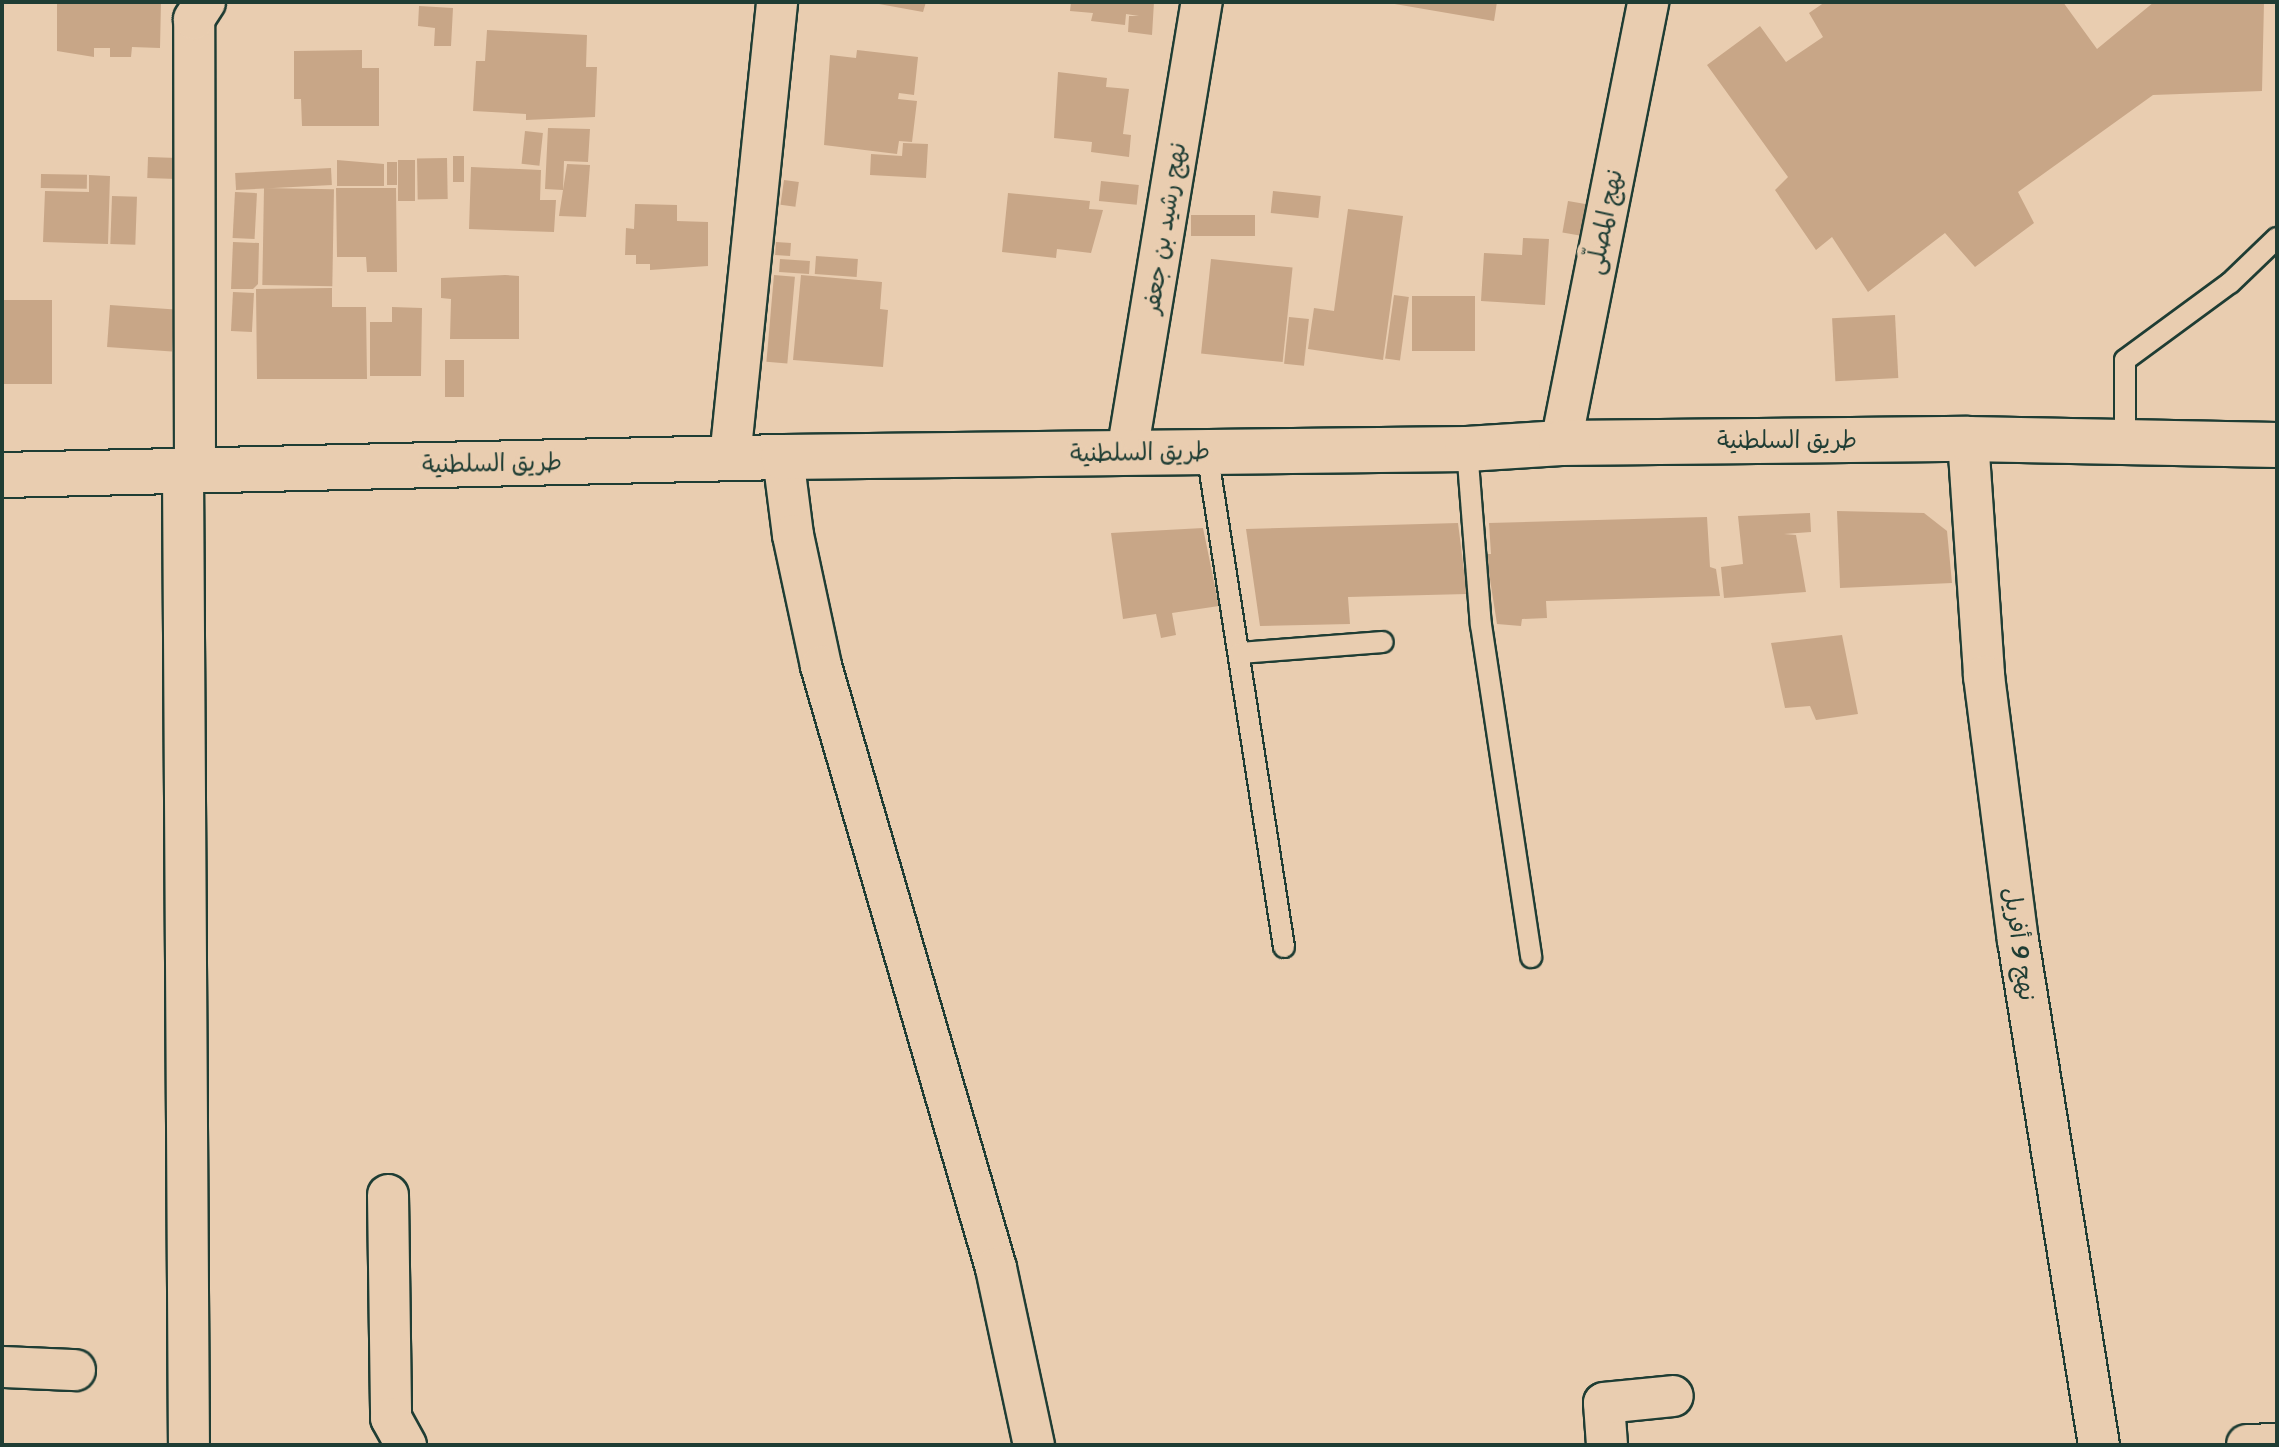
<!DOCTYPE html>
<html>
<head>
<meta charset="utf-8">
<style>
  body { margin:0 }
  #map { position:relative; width:2279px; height:1447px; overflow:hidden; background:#e9cdb0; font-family:Sriracha,"Playpen Sans Arabic",sans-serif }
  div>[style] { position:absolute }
  .building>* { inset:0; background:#c8a687; transform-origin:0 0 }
  .roads { filter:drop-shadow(2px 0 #1f3d34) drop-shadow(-2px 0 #1f3d34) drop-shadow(0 2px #1f3d34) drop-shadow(0 -2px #1f3d34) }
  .service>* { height:20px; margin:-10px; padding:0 10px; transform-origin:10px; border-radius:10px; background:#e9cdb0 }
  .minor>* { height:40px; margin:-20px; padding:0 20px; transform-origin:20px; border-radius:20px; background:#e9cdb0 }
  .secondary>* { height:44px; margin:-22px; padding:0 22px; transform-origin:22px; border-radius:22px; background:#e9cdb0 }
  span { translate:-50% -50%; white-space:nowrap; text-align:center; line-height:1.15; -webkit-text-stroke:8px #e9cdb0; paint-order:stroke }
  .street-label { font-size:24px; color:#1f3d34 }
  .frame { position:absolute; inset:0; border:4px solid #1f3d34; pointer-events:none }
</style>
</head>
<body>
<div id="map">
  <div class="building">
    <i style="clip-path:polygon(57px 2px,161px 2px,160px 48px,132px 47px,131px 57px,110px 57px,110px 48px,94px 48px,94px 57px,57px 51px)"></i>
    <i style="clip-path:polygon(868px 2px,926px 2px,923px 12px)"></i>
    <i style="clip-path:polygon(1071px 2px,1154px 2px,1152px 35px,1128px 32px,1129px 16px,1139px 16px,1126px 14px,1125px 25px,1091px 21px,1093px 13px,1070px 11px)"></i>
    <i style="clip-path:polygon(1383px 2px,1497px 2px,1494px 21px)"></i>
    <i style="clip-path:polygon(1825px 2px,2063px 2px,2097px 49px,2154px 2px,2264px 2px,2262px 91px,2153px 95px,2018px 192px,2034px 223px,1975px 267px,1945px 233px,1868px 292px,1832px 237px,1816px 250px,1775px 190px,1788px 177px,1707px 65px,1760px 26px,1786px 62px,1823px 37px,1809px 13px)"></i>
    <i style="clip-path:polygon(419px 6px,453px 8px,451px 46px,434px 46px,435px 28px,418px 26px)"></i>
    <i style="clip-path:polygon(487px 30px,587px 35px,586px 67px,597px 67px,595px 117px,526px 120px,526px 114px,473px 111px,476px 61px,485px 61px)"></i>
    <i style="clip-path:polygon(362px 50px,362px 68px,379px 68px,379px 126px,302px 126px,301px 99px,294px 99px,294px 51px)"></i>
    <i style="clip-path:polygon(857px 50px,918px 57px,914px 95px,899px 93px,898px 99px,917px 101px,912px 142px,899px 141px,897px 154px,824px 145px,830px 55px,856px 58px)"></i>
    <i style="clip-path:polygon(1058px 72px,1107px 78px,1106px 87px,1129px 89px,1123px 134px,1131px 135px,1129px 157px,1091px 152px,1092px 142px,1054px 138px)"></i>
    <i style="clip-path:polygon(548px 128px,590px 129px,588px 162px,564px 161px,563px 190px,545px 189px)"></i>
    <i style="left:525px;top:131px;width:18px;height:33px;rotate:6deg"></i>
    <i style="clip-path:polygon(903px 143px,928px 144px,926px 178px,870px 175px,871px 154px,902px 156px)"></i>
    <i style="left:453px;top:156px;width:11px;height:26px"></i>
    <i style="left:148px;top:157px;width:37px;height:21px;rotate:2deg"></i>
    <i style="left:447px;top:158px;width:41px;height:30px;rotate:89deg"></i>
    <i style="clip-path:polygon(337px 160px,384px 164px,384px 186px,337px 186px)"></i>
    <i style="left:398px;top:160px;width:17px;height:41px"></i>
    <i style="left:387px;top:162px;width:10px;height:23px"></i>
    <i style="clip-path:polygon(567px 164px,590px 165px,586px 217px,559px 216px)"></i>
    <i style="clip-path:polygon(471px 167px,541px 170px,540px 200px,556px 200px,554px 232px,469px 229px)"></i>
    <i style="left:331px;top:168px;width:17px;height:96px;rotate:87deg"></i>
    <i style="left:41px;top:174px;width:46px;height:14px;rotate:1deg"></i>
    <i style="clip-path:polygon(89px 175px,110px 176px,108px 244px,43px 242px,45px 191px,89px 192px)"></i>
    <i style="left:784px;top:180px;width:15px;height:25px;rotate:8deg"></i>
    <i style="left:1101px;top:181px;width:38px;height:20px;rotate:6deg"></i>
    <i style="left:264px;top:188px;width:70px;height:97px;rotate:1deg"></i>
    <i style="clip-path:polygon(336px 188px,396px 188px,397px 272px,367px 272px,366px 257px,337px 257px)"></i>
    <i style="left:1273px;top:191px;width:48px;height:22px;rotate:6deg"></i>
    <i style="left:235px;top:192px;width:22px;height:46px;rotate:3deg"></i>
    <i style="clip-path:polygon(1008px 193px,1090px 201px,1089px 209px,1103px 210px,1091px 253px,1057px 249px,1056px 258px,1002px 252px)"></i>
    <i style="left:112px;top:196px;width:25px;height:48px;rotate:2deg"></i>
    <i style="left:1568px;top:201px;width:35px;height:32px;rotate:10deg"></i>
    <i style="clip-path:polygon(635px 204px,677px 205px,677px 221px,708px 222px,708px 266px,650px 270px,650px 264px,636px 264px,636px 255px,625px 255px,626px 228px,634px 229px)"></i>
    <i style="clip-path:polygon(1348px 209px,1403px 216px,1383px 360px,1308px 349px,1314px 308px,1334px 311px)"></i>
    <i style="left:1255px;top:215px;width:21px;height:64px;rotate:90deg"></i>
    <i style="clip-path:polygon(1523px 238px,1549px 239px,1545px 305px,1481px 301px,1484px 253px,1522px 255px)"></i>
    <i style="clip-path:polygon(233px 242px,259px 243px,258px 284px,253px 289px,231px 289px)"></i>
    <i style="left:776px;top:242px;width:15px;height:13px;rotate:4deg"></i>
    <i style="left:816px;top:256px;width:42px;height:18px;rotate:4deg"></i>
    <i style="left:780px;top:259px;width:30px;height:13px;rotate:4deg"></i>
    <i style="left:1211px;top:259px;width:82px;height:95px;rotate:6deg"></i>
    <i style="clip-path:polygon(505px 275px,519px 276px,519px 339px,450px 339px,451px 299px,441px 298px,441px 278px)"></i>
    <i style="left:774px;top:275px;width:21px;height:87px;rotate:5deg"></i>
    <i style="clip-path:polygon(801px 275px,882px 282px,880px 309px,888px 310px,883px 367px,793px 360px)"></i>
    <i style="clip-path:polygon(332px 288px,332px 307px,366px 307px,367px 379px,257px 379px,256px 289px)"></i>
    <i style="left:233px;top:292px;width:21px;height:39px;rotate:3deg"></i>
    <i style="left:1394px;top:295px;width:15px;height:64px;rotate:8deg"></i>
    <i style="left:1412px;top:296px;width:63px;height:55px"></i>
    <i style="left:2px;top:300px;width:50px;height:84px"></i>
    <i style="left:110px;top:305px;width:65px;height:42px;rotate:4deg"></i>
    <i style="clip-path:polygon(392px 307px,422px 308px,421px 376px,370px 376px,370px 322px,392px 322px)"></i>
    <i style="left:1895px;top:315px;width:63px;height:63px;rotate:87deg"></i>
    <i style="left:1289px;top:317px;width:20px;height:47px;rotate:6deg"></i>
    <i style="left:464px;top:360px;width:37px;height:19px;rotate:90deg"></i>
    <i style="clip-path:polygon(1837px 511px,1924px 513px,1947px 531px,1952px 583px,1840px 588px)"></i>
    <i style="clip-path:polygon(1810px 513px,1811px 532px,1784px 534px,1796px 535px,1806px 592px,1724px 598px,1721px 567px,1743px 564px,1738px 516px)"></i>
    <i style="clip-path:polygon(1707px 517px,1710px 567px,1716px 569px,1720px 596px,1546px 601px,1547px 618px,1522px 619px,1521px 626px,1497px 624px,1486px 554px,1491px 554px,1489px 523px)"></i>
    <i style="clip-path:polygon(1458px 523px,1467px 594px,1348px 597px,1350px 624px,1260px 626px,1246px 529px)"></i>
    <i style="clip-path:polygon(1203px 528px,1219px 606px,1172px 613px,1176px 635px,1161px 638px,1156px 614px,1123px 619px,1111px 533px)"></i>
    <i style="clip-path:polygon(1842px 635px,1858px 714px,1816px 720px,1810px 706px,1785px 708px,1771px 643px)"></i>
  </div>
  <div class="roads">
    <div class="service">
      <i style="left:2125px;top:442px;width:82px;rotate:-90deg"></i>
      <i style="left:2125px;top:360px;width:130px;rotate:-36.3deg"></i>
      <i style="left:2230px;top:283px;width:65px;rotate:-43.8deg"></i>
      <i style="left:1467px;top:449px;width:177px;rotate:85.5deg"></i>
      <i style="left:1481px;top:625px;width:336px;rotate:81.4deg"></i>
      <i style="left:1207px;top:452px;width:501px;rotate:81.16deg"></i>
      <i style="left:1240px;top:653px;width:143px;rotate:-4.4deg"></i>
    </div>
    <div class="minor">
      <i style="left:1968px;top:439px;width:238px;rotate:86.1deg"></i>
      <i style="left:1984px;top:676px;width:266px;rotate:82.7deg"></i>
      <i style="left:2018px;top:940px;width:511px;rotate:80.89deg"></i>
      <i style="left:1561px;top:443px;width:449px;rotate:-78.8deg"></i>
      <i style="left:1127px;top:453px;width:457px;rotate:-80.6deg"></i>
      <i style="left:783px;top:457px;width:79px;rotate:82.7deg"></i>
      <i style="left:793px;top:535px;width:134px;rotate:77.9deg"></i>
      <i style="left:821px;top:666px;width:627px;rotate:73.79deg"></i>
      <i style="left:996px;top:1268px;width:181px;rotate:77.9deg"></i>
      <i style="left:730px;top:458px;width:458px;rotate:-84.1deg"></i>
      <i style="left:183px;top:471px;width:974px;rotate:89.65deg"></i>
      <i style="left:195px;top:471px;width:452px;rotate:-90.1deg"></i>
      <i style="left:194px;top:19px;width:20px;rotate:-57deg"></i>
      <i style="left:388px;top:1195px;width:223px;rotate:89.2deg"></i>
      <i style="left:391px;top:1418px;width:31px;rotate:61deg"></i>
      <i style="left:2px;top:1367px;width:73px;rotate:2.4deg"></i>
      <i style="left:1607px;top:1445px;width:42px;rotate:-94.1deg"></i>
      <i style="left:1604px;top:1403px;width:69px;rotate:-5.8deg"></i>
      <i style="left:2247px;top:1445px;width:30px;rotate:-2deg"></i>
    </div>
    <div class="secondary">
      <i style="left:2px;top:475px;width:781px;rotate:-1.32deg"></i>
      <i style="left:783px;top:457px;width:684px;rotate:-0.67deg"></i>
      <i style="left:1467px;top:449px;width:94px;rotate:-3.7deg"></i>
      <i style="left:1561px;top:443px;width:407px;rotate:-0.6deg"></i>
      <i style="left:1968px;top:439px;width:309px;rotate:1.1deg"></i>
    </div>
  </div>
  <div class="street-label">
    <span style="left:1605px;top:222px;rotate:-79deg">نهج المصلّى</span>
    <span style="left:1165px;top:228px;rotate:-81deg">نهج رشيد بن جعفر</span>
    <span style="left:1787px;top:441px">طريق السلطنية</span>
    <span style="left:1140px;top:453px;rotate:-1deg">طريق السلطنية</span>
    <span style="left:492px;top:464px;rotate:-1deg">طريق السلطنية</span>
    <span style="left:2019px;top:944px;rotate:82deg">نهج 9 أفريل</span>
  </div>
  <div class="frame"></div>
</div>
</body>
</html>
